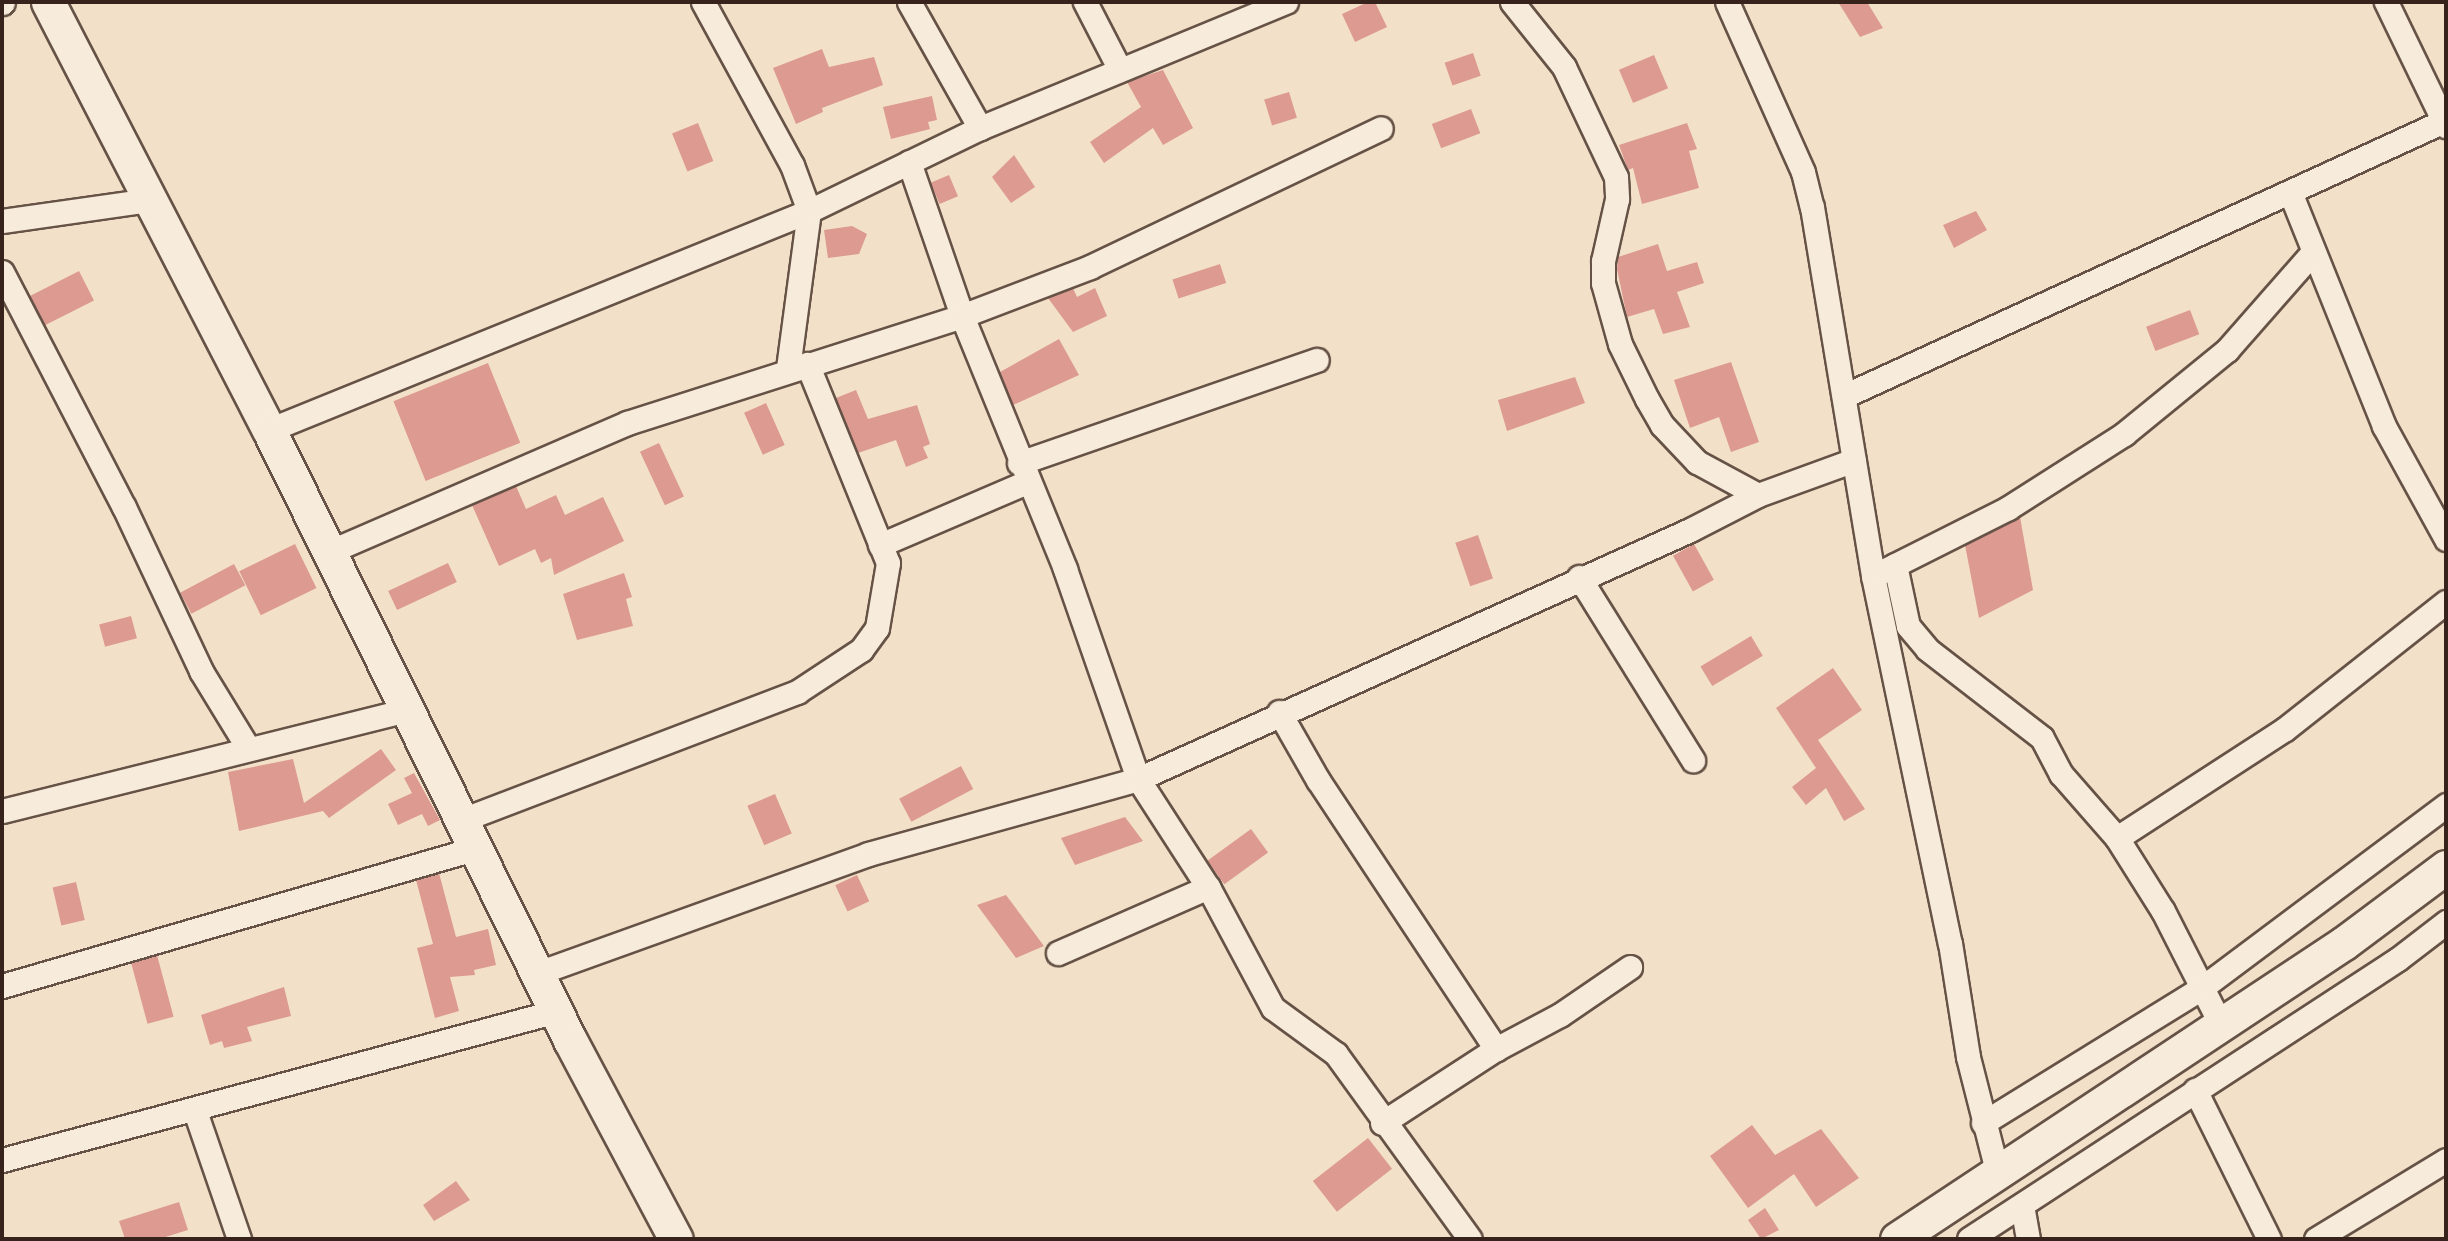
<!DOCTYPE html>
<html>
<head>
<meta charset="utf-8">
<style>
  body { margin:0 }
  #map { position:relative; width:2448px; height:1241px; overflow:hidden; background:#f2e1c8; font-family:Cardo,serif }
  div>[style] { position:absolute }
  .building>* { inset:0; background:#dd9a91; transform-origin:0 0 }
  .roads { filter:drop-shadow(2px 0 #665246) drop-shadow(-2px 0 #665246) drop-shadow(0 2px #665246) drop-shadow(0 -2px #665246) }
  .minor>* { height:23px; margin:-11.5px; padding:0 11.5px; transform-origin:11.5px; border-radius:11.5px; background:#f7ecdb }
  .secondary>* { height:33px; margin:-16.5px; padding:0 16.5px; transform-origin:16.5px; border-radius:16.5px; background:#f7ecdb }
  span { translate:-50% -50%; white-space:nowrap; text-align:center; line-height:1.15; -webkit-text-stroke:7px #f7ecdb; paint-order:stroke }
  .frame { position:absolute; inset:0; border:4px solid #37231b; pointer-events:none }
</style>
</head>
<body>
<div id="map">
  <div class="building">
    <i style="clip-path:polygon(1368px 2px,1375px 2px,1387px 27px,1355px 42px,1342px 14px)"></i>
    <i style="clip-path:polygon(1838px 2px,1867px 2px,1883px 28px,1860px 37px)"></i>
    <i style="clip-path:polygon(822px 49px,829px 67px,874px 57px,883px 85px,822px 108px,823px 112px,796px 124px,773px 68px)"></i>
    <i style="left:1473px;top:53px;width:24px;height:30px;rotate:71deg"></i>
    <i style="left:1654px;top:55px;width:36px;height:38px;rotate:67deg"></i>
    <i style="clip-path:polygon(1163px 70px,1193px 128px,1163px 145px,1153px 128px,1104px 163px,1090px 142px,1141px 107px,1127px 82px)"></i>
    <i style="left:1289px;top:92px;width:27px;height:26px;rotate:73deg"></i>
    <i style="clip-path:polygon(932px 96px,937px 120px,928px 122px,930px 129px,891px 139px,883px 107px)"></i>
    <i style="left:1471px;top:109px;width:26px;height:42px;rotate:69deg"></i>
    <i style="left:698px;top:123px;width:41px;height:28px;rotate:68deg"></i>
    <i style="clip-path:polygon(1687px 123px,1697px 149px,1689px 151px,1699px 188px,1642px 204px,1633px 168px,1628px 170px,1619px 145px)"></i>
    <i style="clip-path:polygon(1014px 155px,1035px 187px,1011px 203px,992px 177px)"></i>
    <i style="left:949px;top:175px;width:23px;height:20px;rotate:67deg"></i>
    <i style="clip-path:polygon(1976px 211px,1987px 230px,1954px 248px,1943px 225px)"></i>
    <i style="clip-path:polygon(852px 226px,867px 234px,859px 254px,828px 258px,824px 230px)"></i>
    <i style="clip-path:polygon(1658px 244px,1667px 271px,1697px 262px,1704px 283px,1677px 292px,1690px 327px,1663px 334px,1654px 309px,1627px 317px,1617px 269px,1618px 257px)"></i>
    <i style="left:1220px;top:264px;width:20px;height:50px;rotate:72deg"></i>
    <i style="left:79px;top:271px;width:33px;height:55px;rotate:63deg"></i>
    <i style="clip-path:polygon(1073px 288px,1077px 297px,1095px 288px,1107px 316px,1073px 332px,1048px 298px)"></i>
    <i style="left:2190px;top:310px;width:26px;height:47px;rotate:69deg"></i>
    <i style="clip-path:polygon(1059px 339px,1079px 375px,1013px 405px,1000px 372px)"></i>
    <i style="clip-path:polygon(1731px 362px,1759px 442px,1731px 452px,1719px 417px,1690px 428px,1674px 380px)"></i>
    <i style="left:488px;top:363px;width:86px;height:102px;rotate:68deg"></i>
    <i style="clip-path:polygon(1575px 377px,1585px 403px,1507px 431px,1498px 400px)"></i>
    <i style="clip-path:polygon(856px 390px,868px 419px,917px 405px,930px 444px,923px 447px,928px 458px,906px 467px,896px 440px,858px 453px,836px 398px)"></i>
    <i style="left:766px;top:403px;width:46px;height:24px;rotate:66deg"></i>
    <i style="left:659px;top:443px;width:59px;height:21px;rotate:65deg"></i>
    <i style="clip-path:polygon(516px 486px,526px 509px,556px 495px,565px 515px,603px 497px,624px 541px,554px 575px,551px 558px,541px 563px,535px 549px,499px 566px,472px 505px)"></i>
    <i style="clip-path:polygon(2020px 517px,2033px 590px,1979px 618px,1965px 545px)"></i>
    <i style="left:1478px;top:535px;width:46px;height:24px;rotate:71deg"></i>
    <i style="left:295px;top:544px;width:49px;height:62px;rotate:64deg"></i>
    <i style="left:1694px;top:544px;width:41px;height:24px;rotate:61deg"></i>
    <i style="left:448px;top:563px;width:21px;height:66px;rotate:65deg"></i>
    <i style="left:234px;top:564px;width:24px;height:61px;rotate:62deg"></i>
    <i style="clip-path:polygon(624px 573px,632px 597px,626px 599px,633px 626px,577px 640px,563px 594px)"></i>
    <i style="left:131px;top:616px;width:23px;height:33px;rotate:75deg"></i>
    <i style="left:1751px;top:636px;width:23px;height:59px;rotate:59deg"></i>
    <i style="clip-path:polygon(1833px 668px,1862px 710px,1818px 740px,1865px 809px,1844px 821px,1826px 788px,1806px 805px,1792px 787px,1816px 768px,1776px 708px)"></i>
    <i style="clip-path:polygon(381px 749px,396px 770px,329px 818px,323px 811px,239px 831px,228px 772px,293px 759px,304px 803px)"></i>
    <i style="left:961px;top:766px;width:26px;height:70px;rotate:62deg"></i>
    <i style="clip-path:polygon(414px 773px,440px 820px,428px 826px,422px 814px,398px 825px,388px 804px,412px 793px,404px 778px)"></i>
    <i style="left:775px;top:794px;width:43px;height:30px;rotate:67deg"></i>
    <i style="clip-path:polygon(1125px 817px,1143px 841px,1075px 865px,1061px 838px)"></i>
    <i style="left:1251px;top:829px;width:29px;height:54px;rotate:54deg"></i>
    <i style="clip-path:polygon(439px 873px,456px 937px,488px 929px,496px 965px,474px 970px,475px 975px,450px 977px,459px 1011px,435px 1018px,417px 948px,433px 944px,416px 880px)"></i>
    <i style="left:857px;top:875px;width:29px;height:24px;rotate:65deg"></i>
    <i style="left:76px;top:882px;width:39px;height:24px;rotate:77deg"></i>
    <i style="clip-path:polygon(1006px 895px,1044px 946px,1016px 958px,977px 905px)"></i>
    <i style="left:157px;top:955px;width:64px;height:27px;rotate:75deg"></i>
    <i style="clip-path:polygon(284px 987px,291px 1016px,247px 1027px,252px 1041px,224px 1048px,222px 1041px,210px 1045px,201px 1015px)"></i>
    <i style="clip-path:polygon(1752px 1125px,1775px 1155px,1821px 1129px,1859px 1178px,1816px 1207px,1794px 1174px,1748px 1208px,1710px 1156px)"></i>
    <i style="left:1368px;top:1138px;width:39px;height:70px;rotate:52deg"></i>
    <i style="clip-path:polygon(456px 1181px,470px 1200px,434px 1221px,423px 1205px)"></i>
    <i style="clip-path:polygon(179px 1202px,188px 1230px,159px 1239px,125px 1239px,119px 1221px)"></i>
    <i style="clip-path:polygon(1765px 1208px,1779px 1230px,1761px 1239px,1748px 1220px)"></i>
  </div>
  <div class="roads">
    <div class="minor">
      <i style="left:703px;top:2px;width:186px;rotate:61.4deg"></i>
      <i style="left:792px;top:165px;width:49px;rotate:69.7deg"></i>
      <i style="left:809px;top:211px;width:159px;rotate:97.6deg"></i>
      <i style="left:909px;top:2px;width:145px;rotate:60.6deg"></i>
      <i style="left:1085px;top:2px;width:74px;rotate:62.7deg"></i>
      <i style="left:1512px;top:2px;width:83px;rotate:51.3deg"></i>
      <i style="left:1564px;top:67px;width:122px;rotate:64.7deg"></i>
      <i style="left:1616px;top:177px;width:22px;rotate:87deg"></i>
      <i style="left:1617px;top:199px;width:64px;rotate:102.7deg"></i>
      <i style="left:1603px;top:261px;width:22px;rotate:90deg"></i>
      <i style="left:1603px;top:283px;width:63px;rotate:74.4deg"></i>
      <i style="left:1620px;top:344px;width:61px;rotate:63.9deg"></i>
      <i style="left:1647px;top:399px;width:30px;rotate:60deg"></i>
      <i style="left:1662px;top:425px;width:51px;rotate:46.6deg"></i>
      <i style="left:1697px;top:462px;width:69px;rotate:28.4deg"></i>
      <i style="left:1727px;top:2px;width:186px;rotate:65.9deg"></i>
      <i style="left:1803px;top:172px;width:36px;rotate:76deg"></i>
      <i style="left:1812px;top:207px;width:374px;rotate:80.6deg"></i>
      <i style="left:1873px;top:576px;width:375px;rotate:78.2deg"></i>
      <i style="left:1950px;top:943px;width:115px;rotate:81deg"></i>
      <i style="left:1968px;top:1057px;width:122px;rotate:75.7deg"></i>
      <i style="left:2386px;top:2px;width:138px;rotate:64.2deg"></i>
      <i style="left:2px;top:3px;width:1px;rotate:-45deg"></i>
      <i style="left:909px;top:162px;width:163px;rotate:71deg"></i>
      <i style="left:962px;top:316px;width:273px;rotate:67.8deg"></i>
      <i style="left:1065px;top:569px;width:222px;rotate:70.8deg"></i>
      <i style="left:1138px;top:779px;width:129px;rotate:57.1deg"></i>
      <i style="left:1208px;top:887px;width:137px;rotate:61.8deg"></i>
      <i style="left:1273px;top:1008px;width:78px;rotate:36.1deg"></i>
      <i style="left:1336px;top:1054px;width:228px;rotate:54.1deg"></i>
      <i style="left:2290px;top:192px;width:252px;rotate:68.1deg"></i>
      <i style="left:2384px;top:426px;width:129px;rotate:61.2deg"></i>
      <i style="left:2px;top:221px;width:148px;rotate:-8.1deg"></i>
      <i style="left:2px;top:272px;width:265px;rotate:62.6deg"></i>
      <i style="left:124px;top:507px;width:181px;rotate:64.8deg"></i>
      <i style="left:201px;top:671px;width:90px;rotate:58.6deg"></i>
      <i style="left:1844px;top:396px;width:662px;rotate:-24.63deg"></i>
      <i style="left:269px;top:430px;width:583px;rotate:-22.08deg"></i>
      <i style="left:809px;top:211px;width:190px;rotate:-25.9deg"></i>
      <i style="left:980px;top:128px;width:331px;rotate:-22.4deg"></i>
      <i style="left:1019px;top:463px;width:315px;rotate:-19.1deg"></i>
      <i style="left:880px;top:545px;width:160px;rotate:-23.2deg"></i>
      <i style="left:329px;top:552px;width:325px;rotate:-23.4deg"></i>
      <i style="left:627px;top:423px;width:352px;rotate:-17.7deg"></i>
      <i style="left:962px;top:316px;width:137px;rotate:-20.9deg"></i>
      <i style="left:1090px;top:267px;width:322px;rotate:-25.5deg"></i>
      <i style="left:1895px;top:565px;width:62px;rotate:78deg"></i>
      <i style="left:1908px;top:626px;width:30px;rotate:50deg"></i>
      <i style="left:1927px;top:649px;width:145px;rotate:37.7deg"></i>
      <i style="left:2042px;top:738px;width:41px;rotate:62.2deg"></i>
      <i style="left:2061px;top:774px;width:85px;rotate:48.8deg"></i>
      <i style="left:2117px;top:838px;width:86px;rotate:57.8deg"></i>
      <i style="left:2163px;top:911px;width:128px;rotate:63deg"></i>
      <i style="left:1883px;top:571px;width:140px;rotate:-26.7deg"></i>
      <i style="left:2008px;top:508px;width:138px;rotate:-32.5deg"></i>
      <i style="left:2124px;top:434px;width:133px;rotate:-39.2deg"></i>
      <i style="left:2227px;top:350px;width:130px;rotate:-48.7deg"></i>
      <i style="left:1579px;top:577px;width:216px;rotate:58.1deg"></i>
      <i style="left:1279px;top:712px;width:78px;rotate:60.2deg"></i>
      <i style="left:1318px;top:780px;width:323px;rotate:56.5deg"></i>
      <i style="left:2px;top:811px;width:417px;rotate:-14deg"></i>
      <i style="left:462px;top:820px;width:359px;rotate:-20.9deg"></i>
      <i style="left:797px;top:692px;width:77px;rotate:-33.3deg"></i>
      <i style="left:861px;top:650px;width:27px;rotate:-54deg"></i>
      <i style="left:877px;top:628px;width:66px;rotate:-80.4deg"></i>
      <i style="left:888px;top:563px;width:215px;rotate:-112.1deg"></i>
      <i style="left:2117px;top:838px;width:200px;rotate:-33deg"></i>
      <i style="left:2285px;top:729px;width:205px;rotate:-38.3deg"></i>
      <i style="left:1058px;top:953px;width:164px;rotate:-23.7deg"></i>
      <i style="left:538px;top:973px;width:351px;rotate:-19.8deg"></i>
      <i style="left:868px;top:854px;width:280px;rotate:-15.5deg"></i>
      <i style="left:1138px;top:779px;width:606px;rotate:-24.28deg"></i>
      <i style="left:1690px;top:530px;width:76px;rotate:-27.2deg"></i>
      <i style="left:1758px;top:495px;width:102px;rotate:-20deg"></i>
      <i style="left:2px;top:986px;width:494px;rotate:-16.2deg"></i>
      <i style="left:2195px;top:1090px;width:166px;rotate:63.6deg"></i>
      <i style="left:195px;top:1111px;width:135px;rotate:71deg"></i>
      <i style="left:1382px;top:1123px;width:136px;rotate:-33deg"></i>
      <i style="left:1496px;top:1049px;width:72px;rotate:-28deg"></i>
      <i style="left:1560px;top:1015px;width:85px;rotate:-34.4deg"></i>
      <i style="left:1983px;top:1123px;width:259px;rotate:-31.7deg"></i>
      <i style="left:2203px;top:987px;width:304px;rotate:-36.8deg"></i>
      <i style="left:2px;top:1160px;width:575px;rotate:-15.03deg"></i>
      <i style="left:2022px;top:1205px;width:35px;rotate:80deg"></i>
      <i style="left:1969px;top:1239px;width:512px;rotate:-33.13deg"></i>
      <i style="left:2398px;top:959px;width:61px;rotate:-37.6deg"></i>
      <i style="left:2316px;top:1239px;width:152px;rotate:-31.3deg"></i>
    </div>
    <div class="secondary">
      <i style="left:48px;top:2px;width:482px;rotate:62.7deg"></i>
      <i style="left:269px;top:430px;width:680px;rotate:63.74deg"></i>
      <i style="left:570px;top:1040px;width:225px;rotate:62deg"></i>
      <i style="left:1897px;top:1239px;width:536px;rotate:-33.51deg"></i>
      <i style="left:2344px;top:943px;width:127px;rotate:-36.7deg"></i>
    </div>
  </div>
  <div class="frame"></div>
</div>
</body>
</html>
